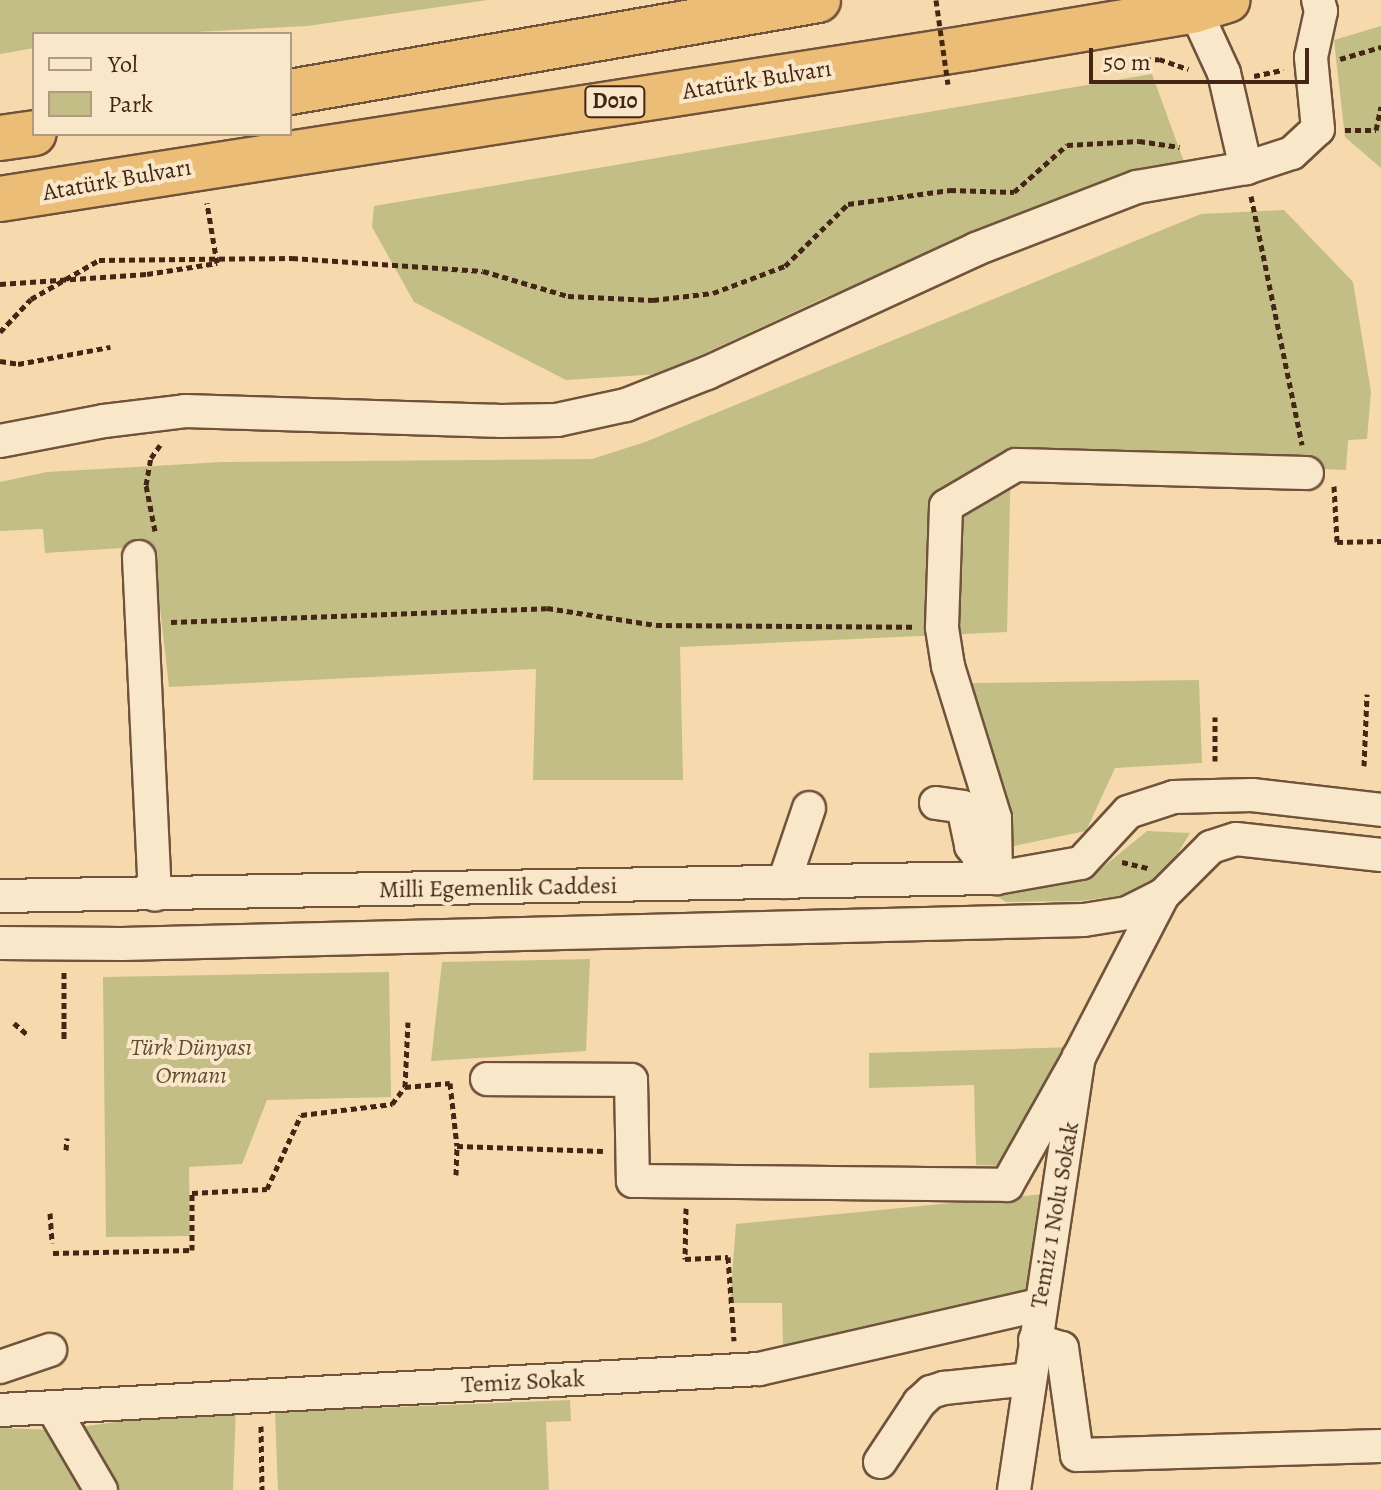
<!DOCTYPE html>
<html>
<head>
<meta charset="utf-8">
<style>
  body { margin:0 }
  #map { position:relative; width:1381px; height:1490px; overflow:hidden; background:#f6daad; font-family:Alegreya,serif }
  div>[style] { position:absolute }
  .green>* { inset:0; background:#c2be86 }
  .path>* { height:5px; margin-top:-2.5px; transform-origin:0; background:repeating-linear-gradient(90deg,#452616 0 6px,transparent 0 10px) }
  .roads { filter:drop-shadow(2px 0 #71533c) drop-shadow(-2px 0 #71533c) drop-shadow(0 2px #71533c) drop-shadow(0 -2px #71533c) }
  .minor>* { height:32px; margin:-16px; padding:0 16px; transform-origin:16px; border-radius:16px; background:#f9e7ca }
  .highway>* { height:44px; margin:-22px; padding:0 22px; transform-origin:22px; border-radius:22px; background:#ebbd76 }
  .path-bridge>* { height:5px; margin-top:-2.5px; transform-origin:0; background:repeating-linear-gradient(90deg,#452616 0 6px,transparent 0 10px) }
  span { translate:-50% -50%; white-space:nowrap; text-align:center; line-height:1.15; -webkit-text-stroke:8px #f9e7ca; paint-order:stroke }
  .shield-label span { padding:2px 6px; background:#f9e7ca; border:2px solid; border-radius:6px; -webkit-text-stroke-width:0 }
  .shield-label { font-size:22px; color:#452616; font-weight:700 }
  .street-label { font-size:24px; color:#452616 }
  .park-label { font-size:24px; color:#644c32; font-style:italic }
  .legend { position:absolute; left:32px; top:32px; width:260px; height:104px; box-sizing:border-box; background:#f9e7ca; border:2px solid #b19a82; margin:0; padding:10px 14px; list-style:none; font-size:24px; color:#452616 }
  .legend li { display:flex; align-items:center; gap:16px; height:40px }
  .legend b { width:40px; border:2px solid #b19a82 }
  .scale { position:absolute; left:1089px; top:48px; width:220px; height:36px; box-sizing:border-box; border:4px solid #452616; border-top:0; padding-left:10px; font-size:24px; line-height:28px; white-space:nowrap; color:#452616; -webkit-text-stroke:6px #f9e7ca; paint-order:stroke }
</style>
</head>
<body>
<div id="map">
  <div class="green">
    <i style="clip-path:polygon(0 0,488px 0,307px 26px,158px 34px,34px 34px,34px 48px,0 54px)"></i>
    <i style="clip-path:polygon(1381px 26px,1381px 168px,1345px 137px,1334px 40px)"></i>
    <i style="clip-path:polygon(1152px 74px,1184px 162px,1052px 207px,826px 297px,660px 374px,566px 380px,414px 302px,372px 227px,374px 206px)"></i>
    <i style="clip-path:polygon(1284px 210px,1353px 282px,1371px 392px,1367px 439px,1348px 440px,1346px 470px,1011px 457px,1007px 632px,680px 647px,683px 780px,533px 780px,536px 669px,169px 687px,153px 546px,45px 553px,43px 529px,0 531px,0 482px,47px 472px,223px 462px,592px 459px,645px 442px,1201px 214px)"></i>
    <i style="clip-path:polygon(1199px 680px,1202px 763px,1115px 768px,1086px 831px,1014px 846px,971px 683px)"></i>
    <i style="clip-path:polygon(1147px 831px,1190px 833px,1155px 891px,1080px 901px,1006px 902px,995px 895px,998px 885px,1092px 876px)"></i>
    <i style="clip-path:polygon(590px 959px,586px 1051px,431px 1061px,442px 962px)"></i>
    <i style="clip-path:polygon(389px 972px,391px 1097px,267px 1100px,242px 1164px,189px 1167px,190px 1236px,106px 1237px,103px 977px)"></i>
    <i style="clip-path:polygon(1074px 1047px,1007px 1166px,976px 1165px,974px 1085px,869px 1088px,869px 1053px)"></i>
    <i style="clip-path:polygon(1044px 1194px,1029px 1310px,783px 1349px,782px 1303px,730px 1303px,736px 1224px)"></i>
    <i style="clip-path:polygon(570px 1400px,571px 1421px,546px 1422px,549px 1490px,278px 1490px,275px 1412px)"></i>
    <i style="clip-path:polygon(236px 1406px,233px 1490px,0 1490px,0 1428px,57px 1430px)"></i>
  </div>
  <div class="path">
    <i style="left:1340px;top:59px;width:43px;rotate:-16.3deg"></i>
    <i style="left:1135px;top:60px;width:24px;rotate:-2deg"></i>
    <i style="left:1159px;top:59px;width:31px;rotate:19deg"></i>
    <i style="left:1254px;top:76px;width:30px;rotate:-12deg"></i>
    <i style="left:1345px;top:130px;width:31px"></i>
    <i style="left:1376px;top:130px;width:24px;rotate:-78deg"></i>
    <i style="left:1251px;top:196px;width:254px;rotate:78.4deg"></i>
    <i style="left:0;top:284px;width:147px;rotate:-3.9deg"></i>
    <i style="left:147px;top:274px;width:71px;rotate:-8.9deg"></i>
    <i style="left:217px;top:263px;width:61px;rotate:-99.5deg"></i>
    <i style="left:0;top:332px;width:45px;rotate:-46.8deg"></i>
    <i style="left:31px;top:299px;width:78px;rotate:-29.8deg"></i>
    <i style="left:99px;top:260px;width:193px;rotate:-0.6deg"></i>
    <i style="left:292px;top:258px;width:191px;rotate:3.9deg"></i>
    <i style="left:483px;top:271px;width:89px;rotate:16.4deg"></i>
    <i style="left:568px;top:296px;width:85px;rotate:2.7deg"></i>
    <i style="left:653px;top:300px;width:60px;rotate:-6.7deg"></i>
    <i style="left:713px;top:293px;width:77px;rotate:-20.6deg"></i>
    <i style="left:785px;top:266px;width:88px;rotate:-44.5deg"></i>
    <i style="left:848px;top:204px;width:103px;rotate:-7.8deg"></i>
    <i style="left:950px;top:190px;width:64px;rotate:1.8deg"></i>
    <i style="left:1014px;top:192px;width:71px;rotate:-41.6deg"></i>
    <i style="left:1067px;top:145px;width:72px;rotate:-3.2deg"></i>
    <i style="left:1139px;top:141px;width:41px;rotate:8.3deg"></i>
    <i style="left:0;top:361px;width:18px;rotate:9deg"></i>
    <i style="left:18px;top:364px;width:94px;rotate:-10.5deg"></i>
    <i style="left:1334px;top:486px;width:56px;rotate:86.9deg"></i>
    <i style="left:1337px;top:542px;width:44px;rotate:-1.3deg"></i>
    <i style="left:155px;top:531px;width:47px;rotate:-101.1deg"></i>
    <i style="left:146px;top:485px;width:27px;rotate:-80deg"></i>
    <i style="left:151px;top:458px;width:16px;rotate:-55deg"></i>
    <i style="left:171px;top:622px;width:376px;rotate:-2.1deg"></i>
    <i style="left:547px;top:608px;width:110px;rotate:8.9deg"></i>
    <i style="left:656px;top:625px;width:256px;rotate:0.4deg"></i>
    <i style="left:1215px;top:761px;width:44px;rotate:-90deg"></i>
    <i style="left:1364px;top:766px;width:72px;rotate:-87.6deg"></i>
    <i style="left:1122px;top:862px;width:27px;rotate:13deg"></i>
    <i style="left:64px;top:972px;width:68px;rotate:90deg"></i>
    <i style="left:14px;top:1023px;width:18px;rotate:41deg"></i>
    <i style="left:405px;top:1087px;width:45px;rotate:-5.1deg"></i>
    <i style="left:450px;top:1083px;width:63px;rotate:83.7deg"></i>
    <i style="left:457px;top:1146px;width:146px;rotate:2deg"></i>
    <i style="left:66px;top:1150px;width:12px;rotate:-85deg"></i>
    <i style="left:456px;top:1175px;width:29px;rotate:-88deg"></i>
    <i style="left:686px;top:1208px;width:51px;rotate:91.1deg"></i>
    <i style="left:685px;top:1259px;width:43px;rotate:-2.7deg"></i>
    <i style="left:728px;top:1257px;width:84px;rotate:85.9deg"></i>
    <i style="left:50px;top:1213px;width:30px;rotate:86deg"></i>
    <i style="left:53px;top:1253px;width:139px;rotate:-1.2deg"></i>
    <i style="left:192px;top:1250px;width:57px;rotate:-90deg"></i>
    <i style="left:192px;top:1193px;width:75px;rotate:-3.1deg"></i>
    <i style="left:267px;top:1189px;width:81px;rotate:-65.3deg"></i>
    <i style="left:301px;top:1115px;width:92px;rotate:-6.9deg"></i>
    <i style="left:392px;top:1104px;width:21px;rotate:-53deg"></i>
    <i style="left:405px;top:1087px;width:65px;rotate:-87.4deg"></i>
    <i style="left:261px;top:1426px;width:64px;rotate:89.1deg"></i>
  </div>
  <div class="roads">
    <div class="minor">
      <i style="left:1195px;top:10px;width:69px;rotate:65.3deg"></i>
      <i style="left:1224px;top:73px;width:98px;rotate:77deg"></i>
      <i style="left:0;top:441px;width:106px;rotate:-10.9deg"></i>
      <i style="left:104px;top:421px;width:82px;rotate:-7deg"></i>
      <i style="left:185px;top:411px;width:316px;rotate:1.8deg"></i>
      <i style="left:501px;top:421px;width:56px;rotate:-1deg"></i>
      <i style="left:557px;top:420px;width:71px;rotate:-12.3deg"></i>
      <i style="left:626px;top:405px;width:87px;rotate:-21.6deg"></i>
      <i style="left:707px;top:373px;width:296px;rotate:-24.7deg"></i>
      <i style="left:976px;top:249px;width:173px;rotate:-21.1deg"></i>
      <i style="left:1137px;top:187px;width:111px;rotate:-9.9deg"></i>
      <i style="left:1246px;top:168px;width:48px;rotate:-18.1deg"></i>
      <i style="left:1292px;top:153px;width:35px;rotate:-43deg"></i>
      <i style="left:1318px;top:129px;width:72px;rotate:-95.6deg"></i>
      <i style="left:1311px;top:57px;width:47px;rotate:-77.7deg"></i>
      <i style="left:1321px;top:11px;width:11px;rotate:-105deg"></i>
      <i style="left:139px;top:557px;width:338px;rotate:87.3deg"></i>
      <i style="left:936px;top:803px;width:27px;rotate:8deg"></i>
      <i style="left:963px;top:807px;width:40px;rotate:78deg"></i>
      <i style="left:971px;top:846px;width:41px;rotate:52deg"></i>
      <i style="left:996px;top:878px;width:60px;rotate:-91deg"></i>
      <i style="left:995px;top:818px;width:159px;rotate:-107.2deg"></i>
      <i style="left:948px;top:666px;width:39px;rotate:-99deg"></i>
      <i style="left:942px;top:627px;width:121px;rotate:-88.1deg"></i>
      <i style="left:946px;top:506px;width:81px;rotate:-30.4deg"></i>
      <i style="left:1016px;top:465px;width:291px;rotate:1.6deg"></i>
      <i style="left:784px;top:882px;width:78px;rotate:-71.3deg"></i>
      <i style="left:0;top:896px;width:996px;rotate:-1.04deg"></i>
      <i style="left:996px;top:878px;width:86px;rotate:-10deg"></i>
      <i style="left:1081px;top:863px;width:69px;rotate:-47.3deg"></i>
      <i style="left:1128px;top:812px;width:48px;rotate:-18.1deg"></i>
      <i style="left:1174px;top:797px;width:78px;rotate:-1.5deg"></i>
      <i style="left:1252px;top:795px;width:130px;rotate:6.6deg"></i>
      <i style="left:0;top:943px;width:122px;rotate:0.5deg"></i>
      <i style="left:122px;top:944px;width:962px;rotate:-1.43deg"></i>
      <i style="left:1084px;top:920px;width:44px;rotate:-9.2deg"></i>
      <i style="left:1127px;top:913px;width:40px;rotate:-26.6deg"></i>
      <i style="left:1163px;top:895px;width:68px;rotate:-45deg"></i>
      <i style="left:1211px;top:847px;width:26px;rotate:-18deg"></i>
      <i style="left:1236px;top:839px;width:146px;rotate:6.3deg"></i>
      <i style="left:487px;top:1079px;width:144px;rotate:0.4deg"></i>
      <i style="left:631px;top:1080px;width:101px;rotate:88.9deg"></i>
      <i style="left:633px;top:1181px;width:374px;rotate:0.6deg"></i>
      <i style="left:1007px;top:1185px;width:147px;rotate:-60.6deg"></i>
      <i style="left:1035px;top:1340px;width:28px;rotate:17deg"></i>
      <i style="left:1062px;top:1348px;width:108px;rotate:82deg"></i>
      <i style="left:1077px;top:1455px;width:304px;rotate:-1.7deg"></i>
      <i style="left:0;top:1367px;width:53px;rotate:-18.8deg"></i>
      <i style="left:0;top:1410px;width:760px;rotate:-3.09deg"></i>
      <i style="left:759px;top:1369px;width:287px;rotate:-12.9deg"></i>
      <i style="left:54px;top:1410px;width:93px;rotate:59.6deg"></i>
      <i style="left:880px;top:1462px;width:71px;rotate:-56.5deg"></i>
      <i style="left:919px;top:1403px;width:16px;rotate:-43deg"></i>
      <i style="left:931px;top:1392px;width:14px;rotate:-17deg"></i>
      <i style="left:944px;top:1388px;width:85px;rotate:-6deg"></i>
      <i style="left:1014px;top:1490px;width:438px;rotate:-81.5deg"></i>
      <i style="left:1079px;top:1057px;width:182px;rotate:-62.6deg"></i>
    </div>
    <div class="highway">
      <i style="left:290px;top:92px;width:536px;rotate:-9.88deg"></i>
      <i style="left:0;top:138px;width:34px;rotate:-8deg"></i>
      <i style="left:0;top:199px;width:981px;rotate:-8.86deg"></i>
      <i style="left:969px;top:48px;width:229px;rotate:-9.5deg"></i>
      <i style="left:1195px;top:10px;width:34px;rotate:-17deg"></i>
    </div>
  </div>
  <div class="path-bridge">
    <i style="left:936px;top:0;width:85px;rotate:81.9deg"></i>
  </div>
  <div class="shield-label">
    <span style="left:615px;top:102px">D010</span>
  </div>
  <div class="street-label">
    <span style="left:757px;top:80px;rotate:-9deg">Atatürk Bulvarı</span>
    <span style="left:117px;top:180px;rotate:-10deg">Atatürk Bulvarı</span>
    <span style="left:498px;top:888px;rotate:-1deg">Milli Egemenlik Caddesi</span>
    <span style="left:1055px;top:1215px;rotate:-80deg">Temiz 1 Nolu Sokak</span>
    <span style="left:523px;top:1382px;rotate:-3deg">Temiz Sokak</span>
  </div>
  <div class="park-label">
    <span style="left:191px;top:1062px">Türk Dünyası<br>Ormanı</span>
  </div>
  <ul class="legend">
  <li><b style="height:10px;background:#f9e7ca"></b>Yol</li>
  <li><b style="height:22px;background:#c2be86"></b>Park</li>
  </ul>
  <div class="scale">50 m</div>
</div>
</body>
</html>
